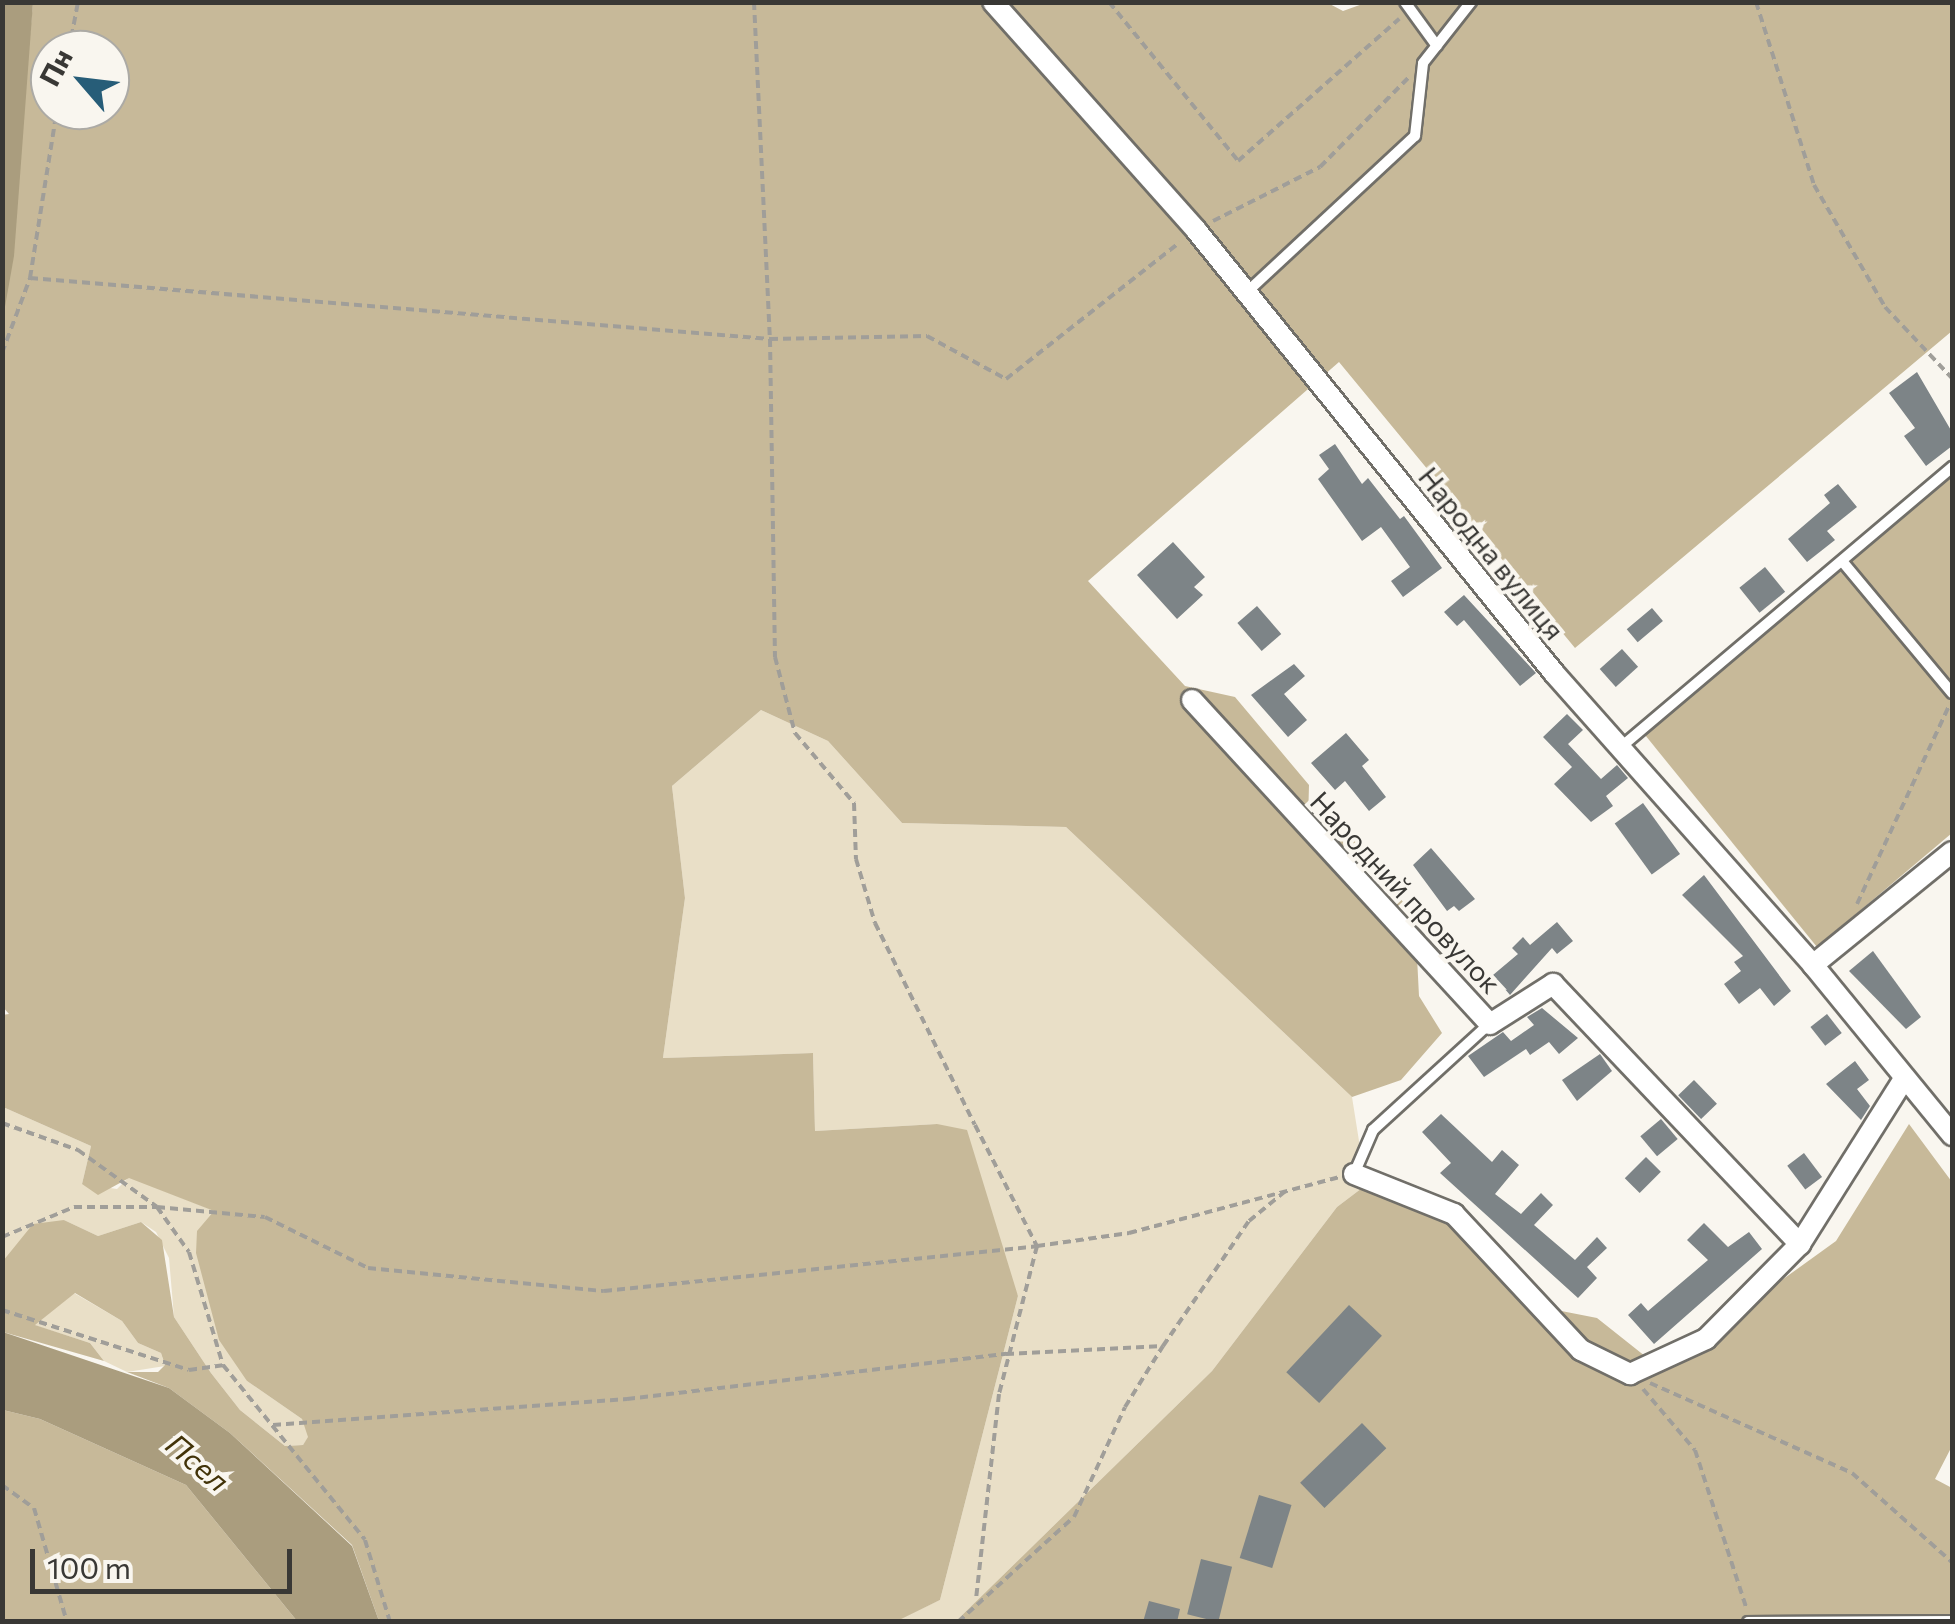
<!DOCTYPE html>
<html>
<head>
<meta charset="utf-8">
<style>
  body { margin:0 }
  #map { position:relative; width:1955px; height:1624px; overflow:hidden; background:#f9f6ef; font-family:Commissioner,sans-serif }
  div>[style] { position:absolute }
  .green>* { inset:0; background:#e9dfc7 }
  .forest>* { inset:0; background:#c7b999 }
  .water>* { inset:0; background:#aa9d7e }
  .building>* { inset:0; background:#7d8487; transform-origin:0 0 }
  .path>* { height:4px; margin-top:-2px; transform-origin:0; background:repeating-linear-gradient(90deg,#a09e99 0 8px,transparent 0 13px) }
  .roads { filter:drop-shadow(2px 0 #716f69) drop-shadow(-2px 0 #716f69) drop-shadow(0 2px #716f69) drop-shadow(0 -2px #716f69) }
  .service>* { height:10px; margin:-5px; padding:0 5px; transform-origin:5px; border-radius:5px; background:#fff }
  .minor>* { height:20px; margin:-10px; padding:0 10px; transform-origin:10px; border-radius:10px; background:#fff }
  span { translate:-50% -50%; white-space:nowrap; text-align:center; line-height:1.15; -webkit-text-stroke:8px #f9f6ef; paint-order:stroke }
  .street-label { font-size:28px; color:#393835 }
  .water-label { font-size:30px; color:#423309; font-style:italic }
  .frame { position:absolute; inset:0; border:5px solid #393835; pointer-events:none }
  .north { position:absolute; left:30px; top:30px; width:100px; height:100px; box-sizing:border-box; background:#f9f6ef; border:2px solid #acaaa5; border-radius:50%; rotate:298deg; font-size:28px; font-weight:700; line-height:40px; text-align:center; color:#393835 }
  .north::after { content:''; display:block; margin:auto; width:35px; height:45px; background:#275d78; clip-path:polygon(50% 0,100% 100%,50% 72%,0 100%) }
  .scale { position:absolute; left:30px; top:1549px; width:262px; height:45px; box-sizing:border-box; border:5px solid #393835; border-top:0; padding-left:12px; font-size:30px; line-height:35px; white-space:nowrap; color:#393835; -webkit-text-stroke:8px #f9f6ef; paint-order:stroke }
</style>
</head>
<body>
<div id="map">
  <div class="green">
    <i style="clip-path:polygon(761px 710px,828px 741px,902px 823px,1066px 827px,1352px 1097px,1366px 1185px,1337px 1207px,1212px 1371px,955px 1622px,895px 1621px,940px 1600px,1018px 1296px,937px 1124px,815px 1131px,813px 1053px,663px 1058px,685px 898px,672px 786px)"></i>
    <i style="clip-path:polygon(3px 1107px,91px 1146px,82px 1184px,117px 1189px,129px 1177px,215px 1211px,247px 1381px,302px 1419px,309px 1437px,303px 1445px,285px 1446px,240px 1410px,211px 1373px,174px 1317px,169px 1258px,156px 1232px,141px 1222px,98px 1236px,64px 1220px,3px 1261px)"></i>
    <i style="clip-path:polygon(74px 1293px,122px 1321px,138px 1343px,161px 1353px,165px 1366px,127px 1372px,104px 1361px,90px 1343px,34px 1325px)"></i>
  </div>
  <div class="forest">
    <i style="clip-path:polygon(evenodd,1326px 2px,1343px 11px,1368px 2px,1952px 3px,1952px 331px,1575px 648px,1339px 362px,1088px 581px,1185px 686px,1235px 697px,1309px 785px,1308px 822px,1359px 843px,1415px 918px,1419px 996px,1442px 1033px,1401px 1080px,1352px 1097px,1066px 827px,902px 823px,828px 741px,761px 710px,672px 786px,685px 898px,663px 1058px,813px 1053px,815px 1131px,937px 1124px,967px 1130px,1018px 1296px,940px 1600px,895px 1622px,379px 1621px,352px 1545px,230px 1433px,169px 1388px,127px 1372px,158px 1372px,165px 1365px,161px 1353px,138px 1343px,122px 1321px,75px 1293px,35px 1325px,90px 1343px,104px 1361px,3px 1332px,3px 1261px,33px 1224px,64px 1220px,98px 1236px,141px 1222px,162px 1240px,174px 1317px,211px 1373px,240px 1410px,285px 1446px,303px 1445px,308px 1437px,302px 1419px,247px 1381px,219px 1340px,196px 1253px,197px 1231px,214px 1211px,129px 1178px,98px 1195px,82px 1184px,91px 1146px,3px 1107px,2px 1015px,9px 1014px,2px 1006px,2px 318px,33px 3px,1326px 2px,50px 50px,110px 50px,110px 110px,50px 110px,50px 50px)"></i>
    <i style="clip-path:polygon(1952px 467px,1952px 833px,1817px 947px,1641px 730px)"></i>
    <i style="clip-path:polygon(1909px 1124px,1952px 1182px,1952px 1446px,1935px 1479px,1952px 1488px,1952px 1621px,955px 1622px,1212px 1371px,1337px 1207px,1366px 1185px,1452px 1219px,1536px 1306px,1597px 1318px,1660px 1368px,1836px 1241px)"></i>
    <i style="clip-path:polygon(3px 1410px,40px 1419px,186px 1485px,297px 1621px,3px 1622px)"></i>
  </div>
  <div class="water">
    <i style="clip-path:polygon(3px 2px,33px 3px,14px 256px,3px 318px)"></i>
    <i style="clip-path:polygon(3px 1332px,169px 1388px,230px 1433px,352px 1546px,379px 1621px,297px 1621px,186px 1485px,40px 1419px,3px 1410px)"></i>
  </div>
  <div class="building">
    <i style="clip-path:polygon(1917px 372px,1952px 432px,1952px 446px,1926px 466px,1904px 436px,1915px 428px,1889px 393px)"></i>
    <i style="clip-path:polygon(1335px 444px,1362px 484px,1368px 478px,1400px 519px,1404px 516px,1442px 568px,1403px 597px,1391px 581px,1410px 567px,1381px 527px,1362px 541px,1318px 479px,1329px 469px,1319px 455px)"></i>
    <i style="clip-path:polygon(1838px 484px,1857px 507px,1827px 531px,1835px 540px,1807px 562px,1788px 539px,1830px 503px,1824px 495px)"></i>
    <i style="clip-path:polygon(1173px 542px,1205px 577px,1194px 587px,1203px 595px,1177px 619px,1137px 575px)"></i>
    <i style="left:1765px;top:567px;width:32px;height:33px;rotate:51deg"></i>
    <i style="clip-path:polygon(1464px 595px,1536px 673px,1520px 686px,1464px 620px,1457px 626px,1444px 612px)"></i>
    <i style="left:1257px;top:606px;width:37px;height:26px;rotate:49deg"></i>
    <i style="left:1652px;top:608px;width:17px;height:33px;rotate:50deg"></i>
    <i style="left:1622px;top:649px;width:24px;height:30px;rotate:48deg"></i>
    <i style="clip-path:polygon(1294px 664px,1305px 676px,1284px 694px,1307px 720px,1288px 737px,1251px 695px)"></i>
    <i style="clip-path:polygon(1567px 714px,1583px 730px,1568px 744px,1601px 779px,1617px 765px,1628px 778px,1606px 796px,1613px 806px,1591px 822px,1554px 784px,1572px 767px,1543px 737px)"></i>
    <i style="clip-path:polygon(1346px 733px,1369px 760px,1362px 766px,1386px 797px,1369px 811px,1345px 781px,1335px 790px,1311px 763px)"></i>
    <i style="left:1643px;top:803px;width:63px;height:35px;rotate:54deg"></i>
    <i style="clip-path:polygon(1431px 848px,1475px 899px,1459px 911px,1454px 906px,1447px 911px,1413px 865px)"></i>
    <i style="clip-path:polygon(1704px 875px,1791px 991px,1774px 1006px,1760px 988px,1739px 1004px,1724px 984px,1741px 971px,1734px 962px,1743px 956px,1682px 895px)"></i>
    <i style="clip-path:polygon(1557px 922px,1573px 941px,1557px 954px,1552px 948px,1510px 995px,1493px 975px,1518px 954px,1512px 948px,1523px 937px,1530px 945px)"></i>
    <i style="clip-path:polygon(1873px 951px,1921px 1017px,1906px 1029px,1849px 971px)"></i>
    <i style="clip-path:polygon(1542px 1008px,1578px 1038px,1559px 1054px,1549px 1042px,1530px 1055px,1526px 1049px,1484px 1077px,1468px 1056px,1503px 1032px,1511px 1041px,1534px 1025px,1527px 1017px)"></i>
    <i style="left:1827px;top:1014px;width:24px;height:21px;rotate:52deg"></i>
    <i style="clip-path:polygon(1600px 1054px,1612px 1071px,1577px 1101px,1562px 1080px)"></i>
    <i style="clip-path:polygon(1855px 1061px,1869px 1080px,1857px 1089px,1870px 1106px,1861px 1120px,1826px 1084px)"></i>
    <i style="left:1694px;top:1080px;width:33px;height:22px;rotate:46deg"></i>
    <i style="clip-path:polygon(1441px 1114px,1492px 1162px,1502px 1150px,1519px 1165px,1495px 1194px,1521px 1214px,1541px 1193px,1553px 1205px,1534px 1225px,1575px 1260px,1597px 1237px,1607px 1248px,1587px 1267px,1597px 1278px,1578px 1298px,1440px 1173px,1451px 1163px,1422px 1132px)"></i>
    <i style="left:1661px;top:1119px;width:26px;height:27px;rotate:50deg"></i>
    <i style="left:1804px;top:1153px;width:30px;height:21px;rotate:53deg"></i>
    <i style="left:1646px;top:1157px;width:21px;height:30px;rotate:45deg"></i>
    <i style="clip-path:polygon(1704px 1223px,1728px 1247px,1749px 1232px,1762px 1249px,1654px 1344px,1628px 1315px,1641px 1303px,1648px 1311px,1708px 1260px,1687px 1240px)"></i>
    <i style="left:1349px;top:1305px;width:45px;height:92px;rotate:43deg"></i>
    <i style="left:1362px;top:1423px;width:35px;height:86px;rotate:46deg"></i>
    <i style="left:1259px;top:1495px;width:34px;height:66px;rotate:17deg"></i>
    <i style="left:1201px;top:1559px;width:32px;height:57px;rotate:14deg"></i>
    <i style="clip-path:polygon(1149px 1601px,1180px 1609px,1177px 1622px,1143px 1622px)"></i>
  </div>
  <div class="path">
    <i style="left:754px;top:2px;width:337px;rotate:87.3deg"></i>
    <i style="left:770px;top:339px;width:318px;rotate:89.1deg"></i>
    <i style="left:775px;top:657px;width:79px;rotate:75.3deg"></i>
    <i style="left:795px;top:733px;width:92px;rotate:49.9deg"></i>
    <i style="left:854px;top:803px;width:56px;rotate:88deg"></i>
    <i style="left:856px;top:859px;width:67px;rotate:73.5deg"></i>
    <i style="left:875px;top:923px;width:225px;rotate:63.7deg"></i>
    <i style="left:975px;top:1125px;width:136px;rotate:62.9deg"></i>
    <i style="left:1037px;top:1246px;width:93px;rotate:-8deg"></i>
    <i style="left:1129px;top:1233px;width:217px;rotate:-14.9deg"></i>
    <i style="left:1109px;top:2px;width:205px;rotate:50.9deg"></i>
    <i style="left:1238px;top:161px;width:215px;rotate:-41.4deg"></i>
    <i style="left:1756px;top:2px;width:192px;rotate:72.4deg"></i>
    <i style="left:1814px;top:185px;width:141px;rotate:59.8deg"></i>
    <i style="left:1885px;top:307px;width:98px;rotate:46.7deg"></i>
    <i style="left:69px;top:50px;width:49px;rotate:-79.4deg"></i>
    <i style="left:1213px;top:221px;width:120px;rotate:-26.8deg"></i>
    <i style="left:1320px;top:167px;width:127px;rotate:-45.3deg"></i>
    <i style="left:30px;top:278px;width:743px;rotate:4.71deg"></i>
    <i style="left:770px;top:339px;width:157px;rotate:-1.1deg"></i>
    <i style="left:927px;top:336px;width:90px;rotate:28.6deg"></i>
    <i style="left:1006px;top:379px;width:221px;rotate:-38.2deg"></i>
    <i style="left:2px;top:353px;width:80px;rotate:-69.5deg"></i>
    <i style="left:30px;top:278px;width:170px;rotate:-80.9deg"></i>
    <i style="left:1857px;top:904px;width:221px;rotate:-65.1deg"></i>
    <i style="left:2px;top:1123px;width:81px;rotate:19.6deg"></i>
    <i style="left:78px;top:1150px;width:97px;rotate:35.8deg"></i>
    <i style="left:157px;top:1207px;width:55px;rotate:54.6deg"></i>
    <i style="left:189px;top:1252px;width:118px;rotate:73.3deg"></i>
    <i style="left:223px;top:1365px;width:225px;rotate:50.9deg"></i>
    <i style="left:365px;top:1540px;width:86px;rotate:73deg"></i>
    <i style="left:2px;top:1237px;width:78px;rotate:-22.6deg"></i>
    <i style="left:74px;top:1207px;width:83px"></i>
    <i style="left:157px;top:1207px;width:108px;rotate:5.3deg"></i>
    <i style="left:265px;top:1217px;width:115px;rotate:26.3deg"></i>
    <i style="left:368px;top:1268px;width:237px;rotate:5.6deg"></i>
    <i style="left:604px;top:1291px;width:435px;rotate:-5.9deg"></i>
    <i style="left:1037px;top:1246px;width:153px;rotate:104.4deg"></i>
    <i style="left:999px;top:1394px;width:207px;rotate:96.4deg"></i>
    <i style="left:2px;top:1310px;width:196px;rotate:17.8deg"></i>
    <i style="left:189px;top:1370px;width:34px;rotate:-8deg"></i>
    <i style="left:1650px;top:1383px;width:221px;rotate:24deg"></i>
    <i style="left:1852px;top:1473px;width:134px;rotate:41.7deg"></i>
    <i style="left:1643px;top:1389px;width:80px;rotate:49.6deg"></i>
    <i style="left:1695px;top:1450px;width:165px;rotate:72deg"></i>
    <i style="left:273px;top:1425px;width:355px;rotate:-4.2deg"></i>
    <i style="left:627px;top:1399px;width:382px;rotate:-6.8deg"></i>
    <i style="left:1006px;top:1354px;width:157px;rotate:-2.9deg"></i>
    <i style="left:2px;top:1485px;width:39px;rotate:36deg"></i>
    <i style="left:34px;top:1508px;width:119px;rotate:73.9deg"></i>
    <i style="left:958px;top:1622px;width:156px;rotate:-42.2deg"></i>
    <i style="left:1074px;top:1517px;width:121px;rotate:-65.1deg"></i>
    <i style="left:1125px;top:1407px;width:72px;rotate:-58.1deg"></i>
    <i style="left:1163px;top:1346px;width:152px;rotate:-55.5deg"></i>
    <i style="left:1249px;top:1221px;width:50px;rotate:-39.4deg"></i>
  </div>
  <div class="roads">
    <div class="service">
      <i style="left:1405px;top:2px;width:54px;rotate:54deg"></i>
      <i style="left:1247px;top:292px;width:229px;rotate:-42.9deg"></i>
      <i style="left:1415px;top:136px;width:73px;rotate:-83.7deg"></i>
      <i style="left:1423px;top:63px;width:78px;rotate:-51.8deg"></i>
      <i style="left:1842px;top:561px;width:172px;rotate:50.2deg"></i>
      <i style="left:1621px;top:747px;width:434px;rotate:-40.2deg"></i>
      <i style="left:1354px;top:1174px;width:48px;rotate:-66.6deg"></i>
      <i style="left:1373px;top:1130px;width:157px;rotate:-42.4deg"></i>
      <i style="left:1748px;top:1622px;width:204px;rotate:-0.3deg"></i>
    </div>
    <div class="minor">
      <i style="left:993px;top:2px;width:305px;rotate:48.3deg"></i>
      <i style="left:1196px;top:230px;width:570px;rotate:51.06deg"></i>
      <i style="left:1554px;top:673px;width:390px;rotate:48.4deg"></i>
      <i style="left:1813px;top:965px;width:220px;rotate:50.7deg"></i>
      <i style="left:1192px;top:700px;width:440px;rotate:47.4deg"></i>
      <i style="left:1490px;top:1024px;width:75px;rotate:-32.4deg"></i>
      <i style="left:1553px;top:984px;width:359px;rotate:46.5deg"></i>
      <i style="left:1813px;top:965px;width:179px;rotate:-39.1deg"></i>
      <i style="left:1354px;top:1174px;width:108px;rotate:21.8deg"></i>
      <i style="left:1454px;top:1214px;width:186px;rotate:47deg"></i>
      <i style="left:1581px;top:1350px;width:55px;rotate:26.1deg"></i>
      <i style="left:1630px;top:1374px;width:84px;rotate:-24.7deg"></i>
      <i style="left:1706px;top:1339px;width:134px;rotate:-45.3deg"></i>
      <i style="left:1800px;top:1244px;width:195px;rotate:-57.8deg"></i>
    </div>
  </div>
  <div class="street-label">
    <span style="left:1492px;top:553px;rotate:51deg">Народна вулиця</span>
    <span style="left:1406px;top:892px;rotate:47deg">Народний провулок</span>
  </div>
  <div class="water-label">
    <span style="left:198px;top:1462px;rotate:40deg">Псел</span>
  </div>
  <div class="frame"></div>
  <div class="north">Пн</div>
  <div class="scale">100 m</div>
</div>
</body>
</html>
